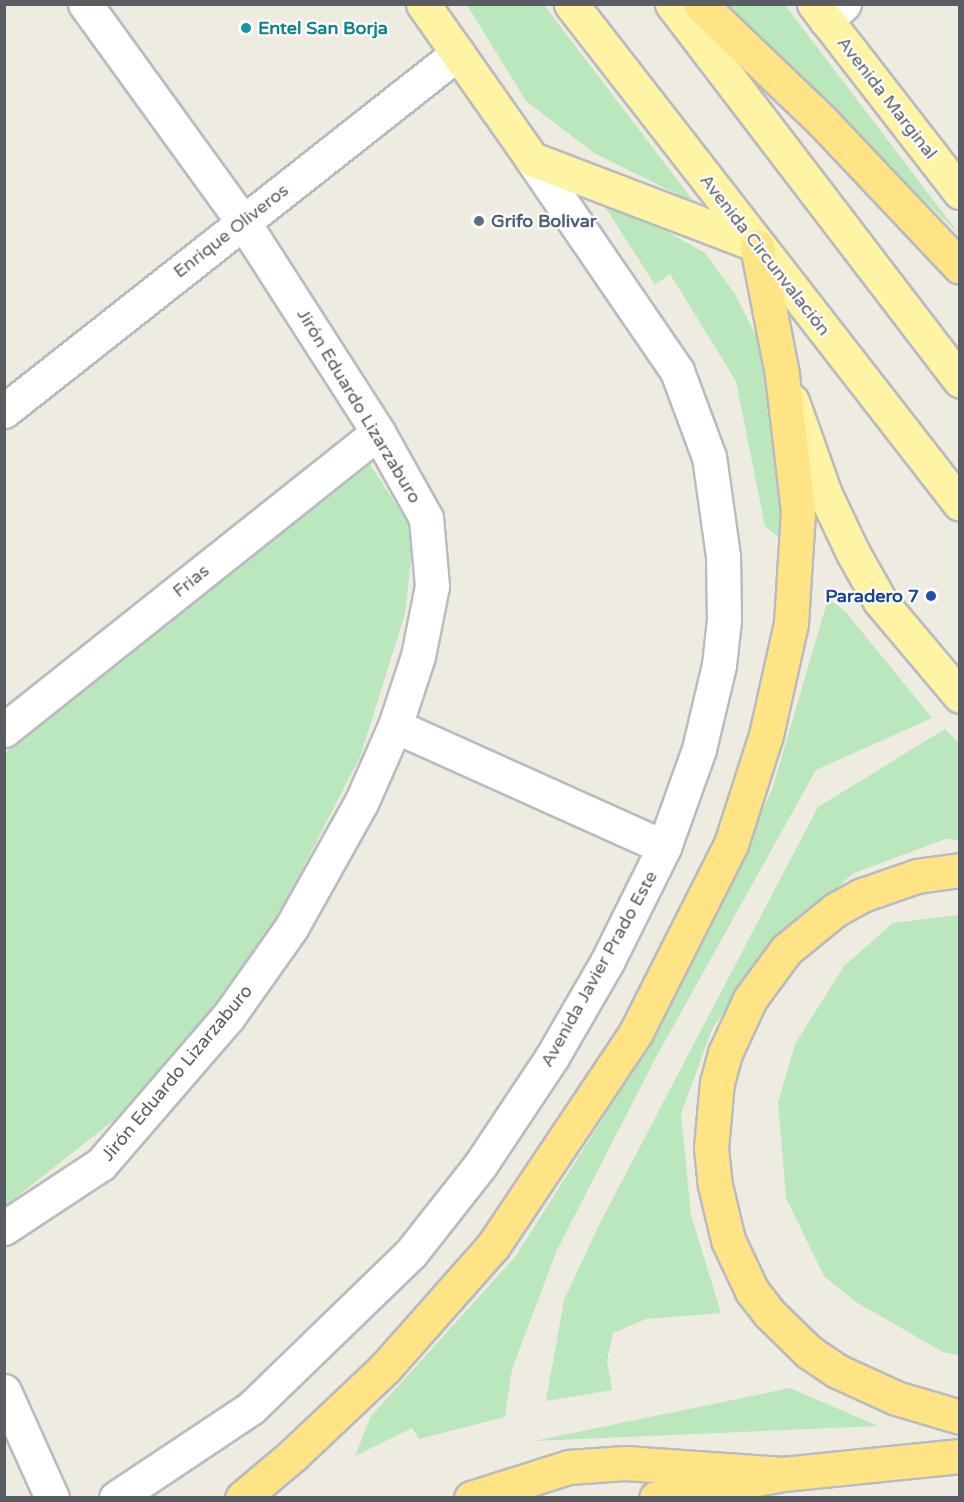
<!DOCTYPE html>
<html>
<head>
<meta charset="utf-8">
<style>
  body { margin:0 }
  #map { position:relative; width:964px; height:1502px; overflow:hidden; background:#eeebe1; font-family:"Varela Round",sans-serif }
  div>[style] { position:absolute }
  .green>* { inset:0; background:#bae8bc }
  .roads { filter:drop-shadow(2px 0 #b9bbc1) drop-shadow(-2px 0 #b9bbc1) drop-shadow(0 2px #b9bbc1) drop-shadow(0 -2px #b9bbc1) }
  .minor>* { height:33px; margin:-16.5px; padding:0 16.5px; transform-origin:16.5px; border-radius:16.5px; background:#fff }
  .major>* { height:33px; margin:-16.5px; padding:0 16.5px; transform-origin:16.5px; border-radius:16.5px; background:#fff3a4 }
  .highway>* { height:33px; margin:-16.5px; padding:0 16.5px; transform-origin:16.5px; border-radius:16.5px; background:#ffe486 }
  .dots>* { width:16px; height:16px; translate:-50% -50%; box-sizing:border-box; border:3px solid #fff; border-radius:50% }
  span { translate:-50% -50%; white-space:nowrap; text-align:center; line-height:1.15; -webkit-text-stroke:4.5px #fff; paint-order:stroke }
  .culture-label { font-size:18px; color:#0d838f; font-weight:700 }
  .left { translate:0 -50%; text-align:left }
  .street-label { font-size:18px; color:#595d63 }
  .service-label { font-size:18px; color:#4e5e75; font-weight:700 }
  .transit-label { font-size:18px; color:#164399; font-weight:700 }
  .right { translate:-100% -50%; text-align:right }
  .frame { position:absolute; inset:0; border:6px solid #595d63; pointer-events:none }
</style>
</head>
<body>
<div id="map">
  <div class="green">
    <i style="clip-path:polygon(467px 5px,544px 5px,695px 203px,594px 153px,526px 101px)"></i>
    <i style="clip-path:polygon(725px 5px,785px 5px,959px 234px,729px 10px)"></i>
    <i style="clip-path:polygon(595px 191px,705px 253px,735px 294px,756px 336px,765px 371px,778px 461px,783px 541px,765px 526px,736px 381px,670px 274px,655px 285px)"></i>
    <i style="clip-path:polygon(369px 463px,414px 532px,405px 614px,360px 757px,255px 961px,119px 1116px,5px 1206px,5px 753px,298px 516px)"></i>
    <i style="clip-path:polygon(828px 599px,845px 611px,932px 718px,816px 770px,655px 1059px,557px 1250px,512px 1369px,505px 1417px,419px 1439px,412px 1428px,355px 1456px,371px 1416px,515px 1257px,643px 1055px,772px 790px)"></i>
    <i style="clip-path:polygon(945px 729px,959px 743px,959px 840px,945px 839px,852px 874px,758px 963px,712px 1029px,681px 1114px,691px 1215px,721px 1313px,646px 1319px,613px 1333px,607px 1361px,612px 1390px,546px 1401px,564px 1300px,600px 1223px,818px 807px)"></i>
    <i style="clip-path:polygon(959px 915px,960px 915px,959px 1355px,943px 1352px,856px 1302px,824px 1276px,786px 1198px,778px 1103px,795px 1044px,844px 966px,893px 923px)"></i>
    <i style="clip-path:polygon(790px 1388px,878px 1426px,534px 1441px)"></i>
  </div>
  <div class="roads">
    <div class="minor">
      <i style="left:826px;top:20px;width:24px;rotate:-42deg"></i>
      <i style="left:4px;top:411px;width:578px;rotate:-38.26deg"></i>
      <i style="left:395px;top:726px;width:295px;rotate:24.2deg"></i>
      <i style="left:4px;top:730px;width:478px;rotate:-38.5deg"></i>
      <i style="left:4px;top:1228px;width:116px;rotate:-33.4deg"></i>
      <i style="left:101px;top:1164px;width:194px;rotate:-49.2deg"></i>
      <i style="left:228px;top:1017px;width:109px;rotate:-54.7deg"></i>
      <i style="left:291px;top:928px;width:143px;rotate:-60.8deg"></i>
      <i style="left:361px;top:803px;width:84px;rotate:-66.2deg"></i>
      <i style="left:395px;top:726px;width:74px;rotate:-71.8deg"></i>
      <i style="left:418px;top:656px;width:71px;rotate:-78.7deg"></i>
      <i style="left:432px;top:586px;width:68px;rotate:-95deg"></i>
      <i style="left:426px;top:518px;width:98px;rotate:-119.2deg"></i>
      <i style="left:378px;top:432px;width:250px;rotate:-122.7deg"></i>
      <i style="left:243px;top:222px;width:269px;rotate:-125.9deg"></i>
      <i style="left:4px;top:1391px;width:117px;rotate:65.8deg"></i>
      <i style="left:116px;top:1498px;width:162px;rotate:-33.7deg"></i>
      <i style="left:251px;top:1408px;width:223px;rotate:-44.1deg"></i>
      <i style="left:411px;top:1253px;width:113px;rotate:-51.8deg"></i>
      <i style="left:481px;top:1164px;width:128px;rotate:-56.4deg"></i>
      <i style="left:552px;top:1057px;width:110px;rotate:-59.9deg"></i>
      <i style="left:607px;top:962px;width:128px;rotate:-63.6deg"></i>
      <i style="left:664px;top:847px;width:104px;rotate:-70.3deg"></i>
      <i style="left:699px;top:749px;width:86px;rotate:-76.6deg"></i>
      <i style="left:719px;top:665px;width:45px;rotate:-83.7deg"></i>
      <i style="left:724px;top:620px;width:64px;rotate:-90.9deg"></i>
      <i style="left:723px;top:556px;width:100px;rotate:-98deg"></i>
      <i style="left:709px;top:457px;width:92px;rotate:-110.4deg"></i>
      <i style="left:677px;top:371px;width:257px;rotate:-124.4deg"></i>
    </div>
    <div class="major">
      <i style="left:423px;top:4px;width:189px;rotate:54.9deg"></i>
      <i style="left:532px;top:159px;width:241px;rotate:20.9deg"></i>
      <i style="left:571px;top:4px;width:633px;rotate:52.12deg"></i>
      <i style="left:672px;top:4px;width:474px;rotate:52.6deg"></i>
      <i style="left:814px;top:4px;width:238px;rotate:52.2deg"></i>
      <i style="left:792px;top:401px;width:99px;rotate:70.5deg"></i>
      <i style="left:825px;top:494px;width:65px;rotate:64.6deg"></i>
      <i style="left:853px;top:553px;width:55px;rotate:60.6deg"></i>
      <i style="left:880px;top:601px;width:124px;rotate:49.9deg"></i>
    </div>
    <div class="highway">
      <i style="left:700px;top:4px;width:170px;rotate:43.8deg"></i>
      <i style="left:823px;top:122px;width:199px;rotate:46.6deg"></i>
      <i style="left:960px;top:870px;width:43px;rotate:172.1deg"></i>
      <i style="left:917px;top:876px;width:58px;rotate:160.9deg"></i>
      <i style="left:862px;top:895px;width:31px;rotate:151deg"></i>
      <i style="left:835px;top:910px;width:63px;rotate:140.8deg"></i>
      <i style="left:786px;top:950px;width:61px;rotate:126.3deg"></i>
      <i style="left:750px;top:999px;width:60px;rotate:114.8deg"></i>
      <i style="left:725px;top:1053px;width:30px;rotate:105deg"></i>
      <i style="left:717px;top:1082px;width:66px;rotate:95.2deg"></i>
      <i style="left:711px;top:1148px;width:37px;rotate:84deg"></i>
      <i style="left:715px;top:1185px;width:57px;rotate:76.7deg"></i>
      <i style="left:728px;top:1240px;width:56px;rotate:64.8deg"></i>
      <i style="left:752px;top:1291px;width:28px;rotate:52deg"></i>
      <i style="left:769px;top:1313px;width:56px;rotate:44.3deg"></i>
      <i style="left:809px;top:1352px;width:34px;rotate:34deg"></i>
      <i style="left:837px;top:1371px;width:65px;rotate:24.6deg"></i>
      <i style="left:896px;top:1398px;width:67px;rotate:16.5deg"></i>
      <i style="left:242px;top:1498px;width:67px;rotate:-40.1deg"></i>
      <i style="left:293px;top:1455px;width:127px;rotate:-43.4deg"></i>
      <i style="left:385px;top:1368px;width:163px;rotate:-48.5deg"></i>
      <i style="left:493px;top:1246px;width:257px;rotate:-56.2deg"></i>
      <i style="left:636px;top:1032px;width:211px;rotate:-63.2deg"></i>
      <i style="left:731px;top:844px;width:114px;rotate:-72.2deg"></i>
      <i style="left:766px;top:735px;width:115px;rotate:-77.4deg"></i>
      <i style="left:791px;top:623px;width:112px;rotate:-86.4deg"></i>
      <i style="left:798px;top:511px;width:138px;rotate:-96.7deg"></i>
      <i style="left:782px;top:374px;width:130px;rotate:-101.1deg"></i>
      <i style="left:471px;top:1498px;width:103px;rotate:-17.6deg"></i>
      <i style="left:569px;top:1467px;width:56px;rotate:-4.1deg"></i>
      <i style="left:625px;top:1463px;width:158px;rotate:4deg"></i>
      <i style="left:656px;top:1498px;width:129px;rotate:-10.7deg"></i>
      <i style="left:783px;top:1474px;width:178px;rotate:-5.8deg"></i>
    </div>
  </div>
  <div class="dots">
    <i style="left:246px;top:28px;background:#0f9aa8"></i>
    <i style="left:479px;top:221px;background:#5c6f8a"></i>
    <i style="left:931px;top:596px;background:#1a4fb4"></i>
  </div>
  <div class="culture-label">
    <span class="left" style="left:258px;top:28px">Entel San Borja</span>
  </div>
  <div class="street-label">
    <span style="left:887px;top:98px;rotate:52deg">Avenida Marginal</span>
    <span style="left:231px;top:231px;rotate:-38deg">Enrique Oliveros</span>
    <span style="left:765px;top:255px;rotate:52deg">Avenida Circunvalación</span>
    <span style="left:359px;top:406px;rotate:59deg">Jirón Eduardo Lizarzaburo</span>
    <span style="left:191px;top:581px;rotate:-39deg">Frias</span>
    <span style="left:599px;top:969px;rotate:-61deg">Avenida Javier Prado Este</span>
    <span style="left:177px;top:1073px;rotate:-50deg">Jirón Eduardo Lizarzaburo</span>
  </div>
  <div class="service-label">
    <span class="left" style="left:491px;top:221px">Grifo Bolivar</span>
  </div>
  <div class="transit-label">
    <span class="right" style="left:919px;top:596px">Paradero 7</span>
  </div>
  <div class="frame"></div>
</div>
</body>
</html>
